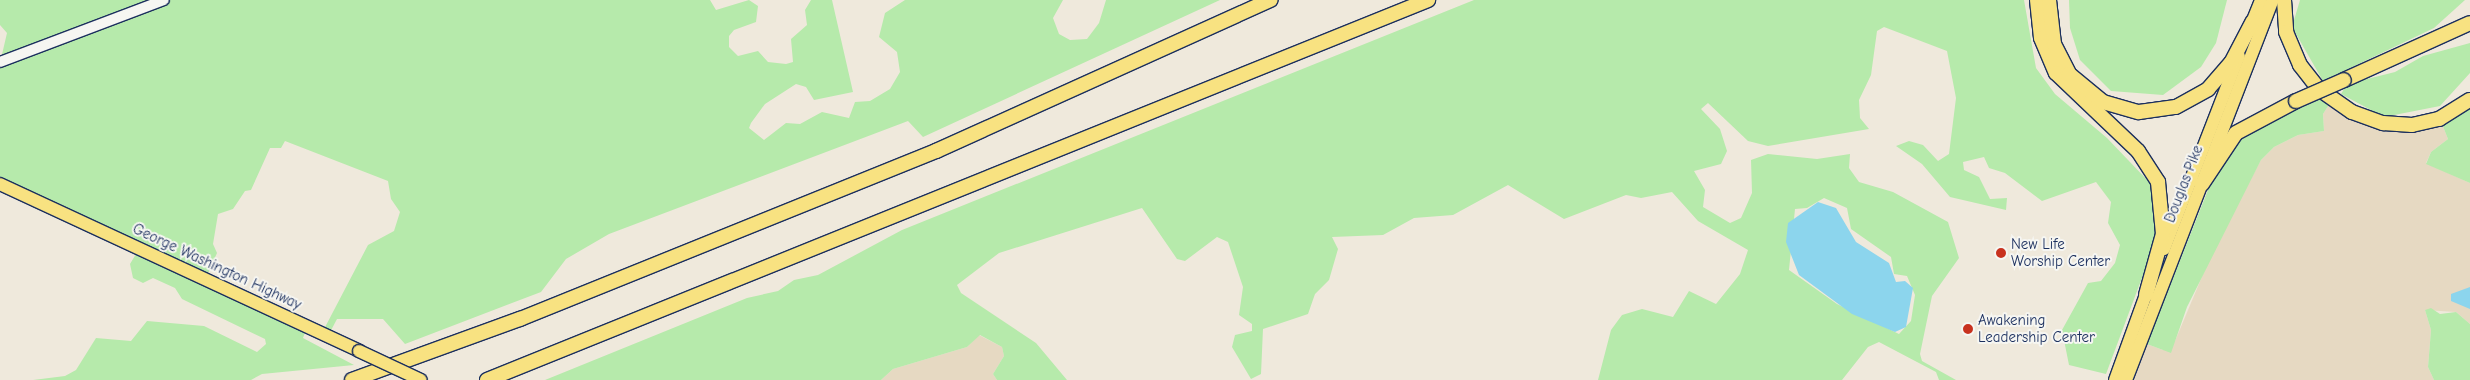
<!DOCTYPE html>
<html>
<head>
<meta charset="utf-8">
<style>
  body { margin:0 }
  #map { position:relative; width:2470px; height:380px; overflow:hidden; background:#efe9dc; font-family:"Comic Neue",sans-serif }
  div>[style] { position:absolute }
  .built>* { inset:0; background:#e6d9c2 }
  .green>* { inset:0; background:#b6eaab }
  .water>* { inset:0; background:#8cd5ed }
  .roads { filter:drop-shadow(1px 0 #1b2f5e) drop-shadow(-1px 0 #1b2f5e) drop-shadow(0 1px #1b2f5e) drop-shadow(0 -1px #1b2f5e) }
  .minor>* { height:10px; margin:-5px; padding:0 5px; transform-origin:5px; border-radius:5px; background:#f6f6f2 }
  .major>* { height:12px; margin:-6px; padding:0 6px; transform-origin:6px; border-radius:6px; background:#f8e281 }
  .highway>* { height:14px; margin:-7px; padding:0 7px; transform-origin:7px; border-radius:7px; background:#f8e281 }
  .bridges { filter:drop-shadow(1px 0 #1b2f5e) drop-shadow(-1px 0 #1b2f5e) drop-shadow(0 1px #1b2f5e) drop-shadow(0 -1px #1b2f5e) }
  .major-bridge>* { height:12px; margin:-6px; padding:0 6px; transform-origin:6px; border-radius:6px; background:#f8e281 }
  .highway-bridge>* { height:14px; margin:-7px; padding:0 7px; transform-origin:7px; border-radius:7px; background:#f8e281 }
  .dots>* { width:14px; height:14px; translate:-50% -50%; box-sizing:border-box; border:2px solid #f6f6f2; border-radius:50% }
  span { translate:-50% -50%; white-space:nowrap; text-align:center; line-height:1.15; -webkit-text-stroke:4px #f6f6f2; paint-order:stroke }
  .street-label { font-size:15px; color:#1b2f5e }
  .poi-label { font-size:15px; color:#1b2f5e }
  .left { translate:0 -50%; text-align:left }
</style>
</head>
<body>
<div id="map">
  <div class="built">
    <i style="clip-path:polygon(2332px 100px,2366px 118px,2440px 119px,2448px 139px,2431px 152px,2426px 163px,2470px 183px,2470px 324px,2456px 312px,2425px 310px,2431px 330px,2428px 367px,2434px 380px,2127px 380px,2147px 344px,2163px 350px,2175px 341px,2214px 248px,2261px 160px,2274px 147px,2298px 135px,2324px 131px,2323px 114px)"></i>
    <i style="clip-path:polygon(979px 335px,1002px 347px,1004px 356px,993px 374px,997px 380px,881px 380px,893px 369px,967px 347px)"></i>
  </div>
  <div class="green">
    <i style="clip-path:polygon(0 0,710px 0,716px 10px,749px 0,758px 6px,756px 22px,734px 30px,729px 36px,729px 47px,738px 56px,758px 51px,768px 62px,786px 64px,793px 62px,791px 39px,807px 25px,805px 10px,811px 0,832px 0,853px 92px,814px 100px,806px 87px,796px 84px,765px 104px,751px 123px,749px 128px,764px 140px,786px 123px,800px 124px,822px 112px,849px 118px,855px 102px,870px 101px,890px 89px,900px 72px,897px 52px,879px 37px,885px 13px,905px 0,1063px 0,1053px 18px,1059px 34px,1070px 40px,1087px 39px,1099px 23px,1106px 0,1220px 0,923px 137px,908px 121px,609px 234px,566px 259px,541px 292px,405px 344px,383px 319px,337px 319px,328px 336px,322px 333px,368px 245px,394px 231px,400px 212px,391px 199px,388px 181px,285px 141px,281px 148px,270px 148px,251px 190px,245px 191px,233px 209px,218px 214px,213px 244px,217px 253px,206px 278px,307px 327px,303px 338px,354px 365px,262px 374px,251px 380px,33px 380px,65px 376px,76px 370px,96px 338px,131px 341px,147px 321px,204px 326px,257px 352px,266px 344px,265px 339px,182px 299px,175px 288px,153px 278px,143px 283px,133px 278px,130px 264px,139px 249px,0 184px,0 63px,7px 33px,0 25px)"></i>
    <i style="clip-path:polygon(evenodd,1474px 0,2024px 0,2036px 68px,2055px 94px,2107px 138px,2151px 184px,2157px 228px,2152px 251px,2106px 374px,2069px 365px,2062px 330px,2088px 283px,2101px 281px,2115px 263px,2120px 245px,2108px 223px,2111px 202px,2096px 182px,2042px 201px,2005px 173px,1989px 168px,1984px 157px,1963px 162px,1964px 170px,1979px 177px,1990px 199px,2007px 198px,2006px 210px,1950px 197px,1922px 164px,1896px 146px,1909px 141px,1923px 145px,1938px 161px,1949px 154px,1956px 98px,1947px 51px,1884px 27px,1877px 31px,1871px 75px,1859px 100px,1860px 118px,1869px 129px,1768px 146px,1748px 141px,1708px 103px,1701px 109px,1720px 129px,1727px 151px,1721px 164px,1694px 171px,1705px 190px,1703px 207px,1730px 223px,1741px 218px,1752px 193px,1751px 160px,1768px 154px,1817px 159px,1850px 154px,1849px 168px,1859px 182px,1893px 192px,1948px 222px,1959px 258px,1932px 296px,1920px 354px,1922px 361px,1956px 380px,1939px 380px,1936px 372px,1879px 342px,1868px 347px,1842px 380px,1598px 380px,1611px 330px,1622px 315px,1642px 309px,1673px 317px,1689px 291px,1716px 304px,1740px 274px,1748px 250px,1698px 221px,1672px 192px,1641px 198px,1626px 195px,1564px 219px,1508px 185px,1453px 215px,1414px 218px,1383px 235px,1332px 237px,1338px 249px,1329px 280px,1315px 294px,1308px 314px,1263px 329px,1261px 374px,1251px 379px,1232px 347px,1235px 335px,1252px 331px,1252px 324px,1239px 315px,1243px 287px,1228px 242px,1217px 237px,1185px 261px,1177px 259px,1142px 208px,999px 253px,957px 285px,961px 293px,1036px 343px,1067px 380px,997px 380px,993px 374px,1004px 356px,1002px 347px,980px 335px,967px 347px,893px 369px,881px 380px,545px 380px,747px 298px,778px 291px,794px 280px,818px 275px,902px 230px,1474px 0,1824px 198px,1847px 208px,1851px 229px,1891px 257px,1894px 274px,1907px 276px,1915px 295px,1911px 321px,1899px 334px,1837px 304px,1789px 270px,1795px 209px,1807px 208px,1824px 198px)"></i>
    <i style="clip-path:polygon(2069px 0,2227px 0,2216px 43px,2201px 67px,2163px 95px,2111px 91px,2080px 60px,2070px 28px)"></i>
    <i style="clip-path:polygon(2300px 0,2465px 0,2434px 28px,2323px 81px,2292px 27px)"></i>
    <i style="clip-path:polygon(2470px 43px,2470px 73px,2440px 106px,2384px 117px,2341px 94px,2347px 84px,2395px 72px,2423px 56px)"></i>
    <i style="clip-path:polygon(2322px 91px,2332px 100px,2323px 114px,2324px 131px,2298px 135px,2274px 147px,2261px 160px,2187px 307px,2171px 353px,2147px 344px,2225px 147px)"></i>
    <i style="clip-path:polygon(2470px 101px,2470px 183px,2426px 164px,2431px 152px,2448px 139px,2440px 119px)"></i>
    <i style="clip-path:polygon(2431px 308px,2440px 314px,2456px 312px,2470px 324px,2470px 380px,2434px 380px,2428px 367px,2431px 330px,2425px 310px)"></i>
  </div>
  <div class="water">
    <i style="clip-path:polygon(1818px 202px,1836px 208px,1856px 242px,1889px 263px,1896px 282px,1905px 281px,1913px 288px,1906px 327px,1895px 332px,1852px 314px,1799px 275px,1786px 242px,1788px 223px)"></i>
    <i style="clip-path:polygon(2470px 287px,2470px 309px,2451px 301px,2451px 294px)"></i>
  </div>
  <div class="roads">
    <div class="minor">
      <i style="left:0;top:62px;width:175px;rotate:-20.7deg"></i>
    </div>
    <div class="major">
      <i style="left:2249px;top:30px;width:32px;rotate:-68deg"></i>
      <i style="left:0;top:184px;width:396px;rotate:24.9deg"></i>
      <i style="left:2164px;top:249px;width:207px;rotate:-68.8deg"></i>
      <i style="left:2115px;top:380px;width:100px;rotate:-70.1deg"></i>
      <i style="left:2126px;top:380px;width:407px;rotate:-68.9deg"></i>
    </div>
    <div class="highway">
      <i style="left:2037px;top:0;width:38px;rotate:84deg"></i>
      <i style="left:2041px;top:38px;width:38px;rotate:67deg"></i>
      <i style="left:2056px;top:73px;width:113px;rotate:43.6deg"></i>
      <i style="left:2138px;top:151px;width:37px;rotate:57deg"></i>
      <i style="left:2158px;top:182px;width:52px;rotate:84.5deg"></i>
      <i style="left:2163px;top:234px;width:63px;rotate:105.6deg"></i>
      <i style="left:2049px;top:0;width:44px;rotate:83.5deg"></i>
      <i style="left:2054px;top:44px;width:34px;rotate:63deg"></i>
      <i style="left:2069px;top:74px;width:44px;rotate:39.5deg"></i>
      <i style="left:2103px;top:102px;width:37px;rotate:16deg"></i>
      <i style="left:2139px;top:112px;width:37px;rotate:-8deg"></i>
      <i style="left:2176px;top:107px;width:37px;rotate:-29deg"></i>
      <i style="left:2208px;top:89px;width:35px;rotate:-49deg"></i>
      <i style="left:2231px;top:63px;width:47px;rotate:-62.4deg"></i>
      <i style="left:2284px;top:0;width:32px;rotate:86deg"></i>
      <i style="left:2286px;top:32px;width:36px;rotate:67deg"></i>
      <i style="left:2300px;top:65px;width:31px;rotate:52deg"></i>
      <i style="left:2319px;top:89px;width:40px;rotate:34.9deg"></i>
      <i style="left:2352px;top:112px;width:33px;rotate:20deg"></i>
      <i style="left:2383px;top:123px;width:29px;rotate:4deg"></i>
      <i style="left:2412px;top:125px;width:28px;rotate:-13deg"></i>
      <i style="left:2439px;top:119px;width:36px;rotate:-32deg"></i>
      <i style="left:2344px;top:80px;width:138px;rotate:-24.3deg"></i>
      <i style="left:2202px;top:184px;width:61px;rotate:-56.3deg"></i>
      <i style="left:2236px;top:133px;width:68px;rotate:-28.1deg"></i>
      <i style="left:352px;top:380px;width:179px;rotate:-20deg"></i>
      <i style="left:520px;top:319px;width:449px;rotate:-22deg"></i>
      <i style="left:936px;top:151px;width:367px;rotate:-24.3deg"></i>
      <i style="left:487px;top:380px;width:1015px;rotate:-21.99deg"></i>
    </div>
  </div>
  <div class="bridges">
    <div class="major-bridge">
      <i style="left:359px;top:351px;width:68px;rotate:25.1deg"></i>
    </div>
    <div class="highway-bridge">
      <i style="left:2296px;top:101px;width:52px;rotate:-23.6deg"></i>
    </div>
  </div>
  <div class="dots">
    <i style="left:2001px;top:253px;background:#c8321e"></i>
    <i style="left:1968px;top:329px;background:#c8321e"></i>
  </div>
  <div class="street-label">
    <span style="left:2184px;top:184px;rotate:-69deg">Douglas Pike</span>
    <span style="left:217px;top:267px;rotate:25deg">George Washington Highway</span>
  </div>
  <div class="poi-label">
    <span class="left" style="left:2011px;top:253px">New Life<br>Worship Center</span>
    <span class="left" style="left:1978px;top:329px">Awakening<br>Leadership Center</span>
  </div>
</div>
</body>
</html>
